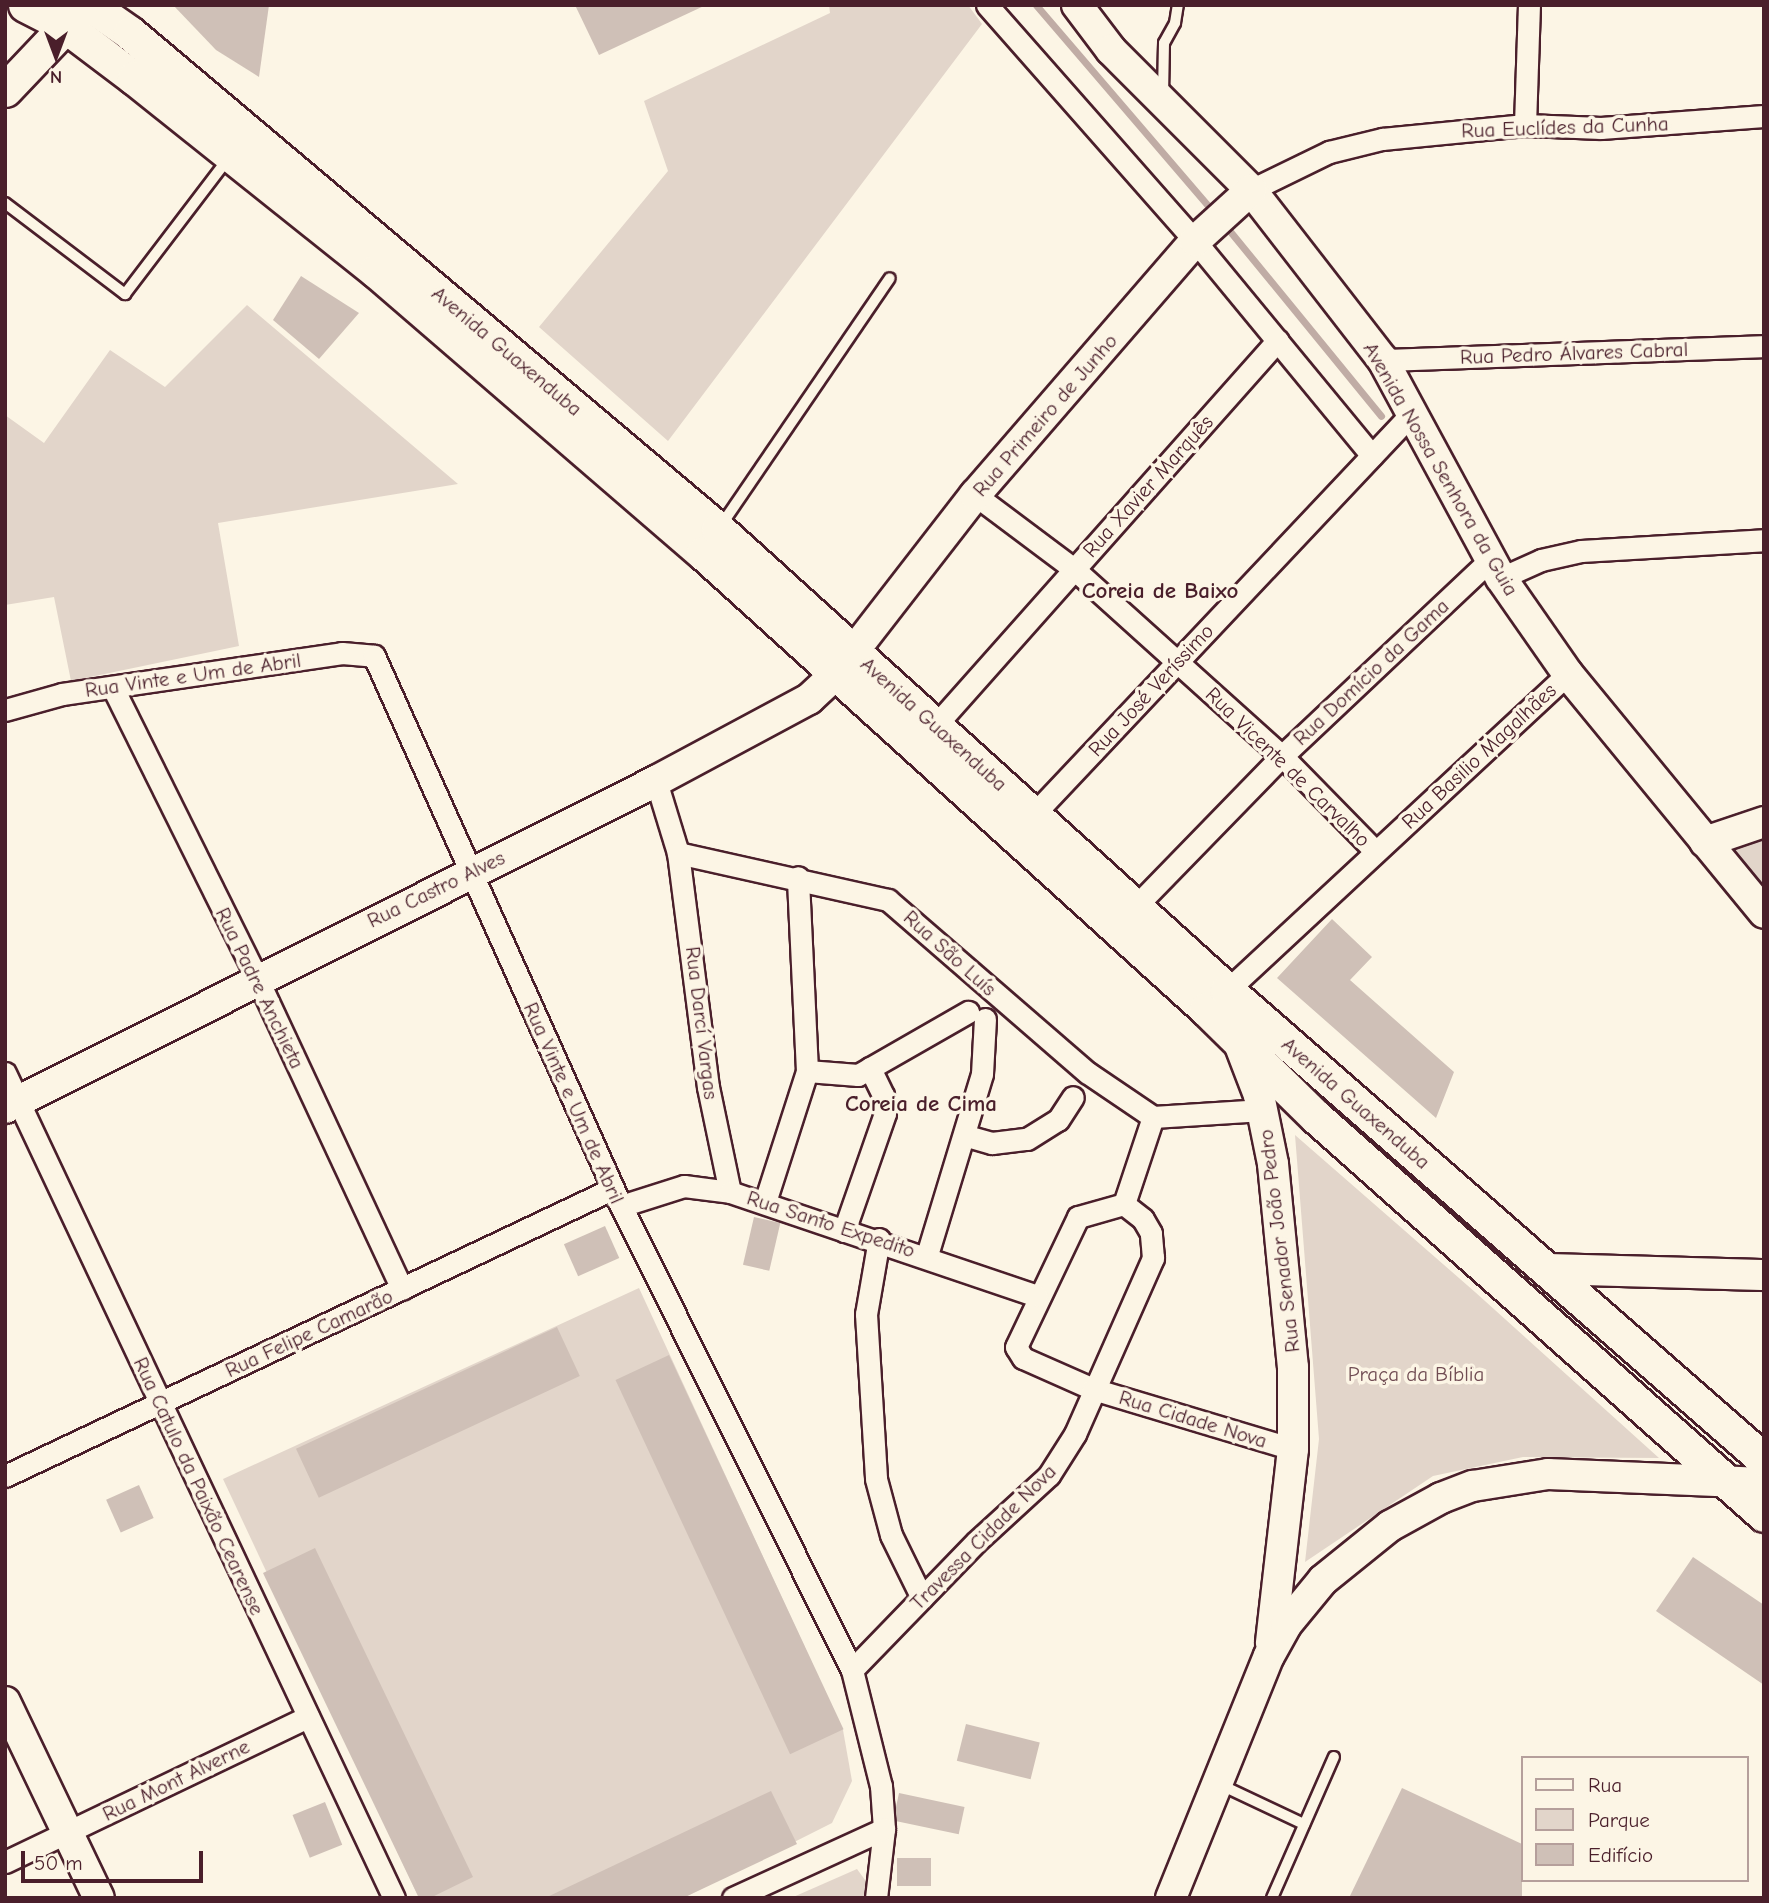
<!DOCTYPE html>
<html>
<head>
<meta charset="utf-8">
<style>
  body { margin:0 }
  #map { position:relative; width:1769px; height:1903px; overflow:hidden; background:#fcf5e5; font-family:"Comic Neue",sans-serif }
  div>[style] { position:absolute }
  .green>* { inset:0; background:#e2d5ca }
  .stream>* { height:7px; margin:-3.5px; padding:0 3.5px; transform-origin:3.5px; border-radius:3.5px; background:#c0aca5 }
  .building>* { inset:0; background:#cfc0b7; transform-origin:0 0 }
  .roads { filter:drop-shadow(2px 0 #4a1f2b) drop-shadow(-2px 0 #4a1f2b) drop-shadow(0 2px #4a1f2b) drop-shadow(0 -2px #4a1f2b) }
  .lane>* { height:10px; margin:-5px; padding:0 5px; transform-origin:5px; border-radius:5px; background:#fcf5e5 }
  .street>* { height:21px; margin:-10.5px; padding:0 10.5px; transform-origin:10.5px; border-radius:10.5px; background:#fcf5e5 }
  .secondary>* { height:30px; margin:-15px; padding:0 15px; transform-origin:15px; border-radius:15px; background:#fcf5e5 }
  .primary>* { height:33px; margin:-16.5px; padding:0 16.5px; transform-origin:16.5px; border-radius:16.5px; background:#fcf5e5 }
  span { translate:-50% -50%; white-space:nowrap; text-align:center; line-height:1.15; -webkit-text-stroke:7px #fcf5e5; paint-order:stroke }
  .street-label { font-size:21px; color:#4a1f2b }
  .park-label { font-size:21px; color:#704c53 }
  .neighbourhood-label { font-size:23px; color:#4a1f2b; font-weight:700 }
  .frame { position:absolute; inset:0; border:7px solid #4a1f2b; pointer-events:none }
  .legend { position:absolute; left:1521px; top:1756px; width:228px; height:126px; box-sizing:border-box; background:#fcf5e5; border:2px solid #b59f9b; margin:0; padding:9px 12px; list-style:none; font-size:21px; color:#4a1f2b }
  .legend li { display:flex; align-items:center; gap:14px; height:35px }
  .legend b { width:35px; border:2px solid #b59f9b }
  .north { position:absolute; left:21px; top:21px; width:70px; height:70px; -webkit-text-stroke:5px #fcf5e5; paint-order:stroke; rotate:180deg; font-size:19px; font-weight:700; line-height:28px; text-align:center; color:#4a1f2b }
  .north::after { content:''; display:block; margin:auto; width:24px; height:32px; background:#4a1f2b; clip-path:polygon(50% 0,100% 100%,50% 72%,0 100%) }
  .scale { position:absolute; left:21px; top:1851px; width:182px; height:32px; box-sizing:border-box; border:4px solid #4a1f2b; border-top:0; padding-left:9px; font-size:21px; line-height:24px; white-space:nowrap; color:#4a1f2b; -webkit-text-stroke:5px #fcf5e5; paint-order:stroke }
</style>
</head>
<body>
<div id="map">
  <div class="green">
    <i style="clip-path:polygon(829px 5px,968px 5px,982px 24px,668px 441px,539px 327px,668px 171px,644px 101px,830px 13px)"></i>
    <i style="clip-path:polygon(247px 305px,458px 484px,218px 523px,239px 646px,71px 681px,54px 597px,5px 605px,5px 415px,44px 443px,110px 350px,165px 387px)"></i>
    <i style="clip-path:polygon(1764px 833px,1764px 888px,1727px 846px)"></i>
    <i style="clip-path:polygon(1295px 1135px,1475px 1292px,1659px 1458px,1523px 1457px,1433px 1476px,1305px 1562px,1319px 1439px)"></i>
    <i style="clip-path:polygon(639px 1288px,843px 1730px,852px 1781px,832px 1823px,683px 1898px,419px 1898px,223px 1479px)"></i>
    <i style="clip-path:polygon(857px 1869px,868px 1884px,866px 1898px,791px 1898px)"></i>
  </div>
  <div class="stream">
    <i style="left:1036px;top:5px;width:274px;rotate:49.4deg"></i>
    <i style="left:1224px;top:224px;width:248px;rotate:50.7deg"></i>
  </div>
  <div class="building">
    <i style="clip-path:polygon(173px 5px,269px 5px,259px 77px,216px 50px)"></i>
    <i style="clip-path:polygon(575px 5px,706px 5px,599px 55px)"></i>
    <i style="clip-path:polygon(301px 276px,359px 313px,319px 359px,273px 320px)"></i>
    <i style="clip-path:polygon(1332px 919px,1372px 957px,1350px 980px,1454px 1072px,1436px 1118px,1277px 978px)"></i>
    <i style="left:754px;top:1217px;width:27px;height:49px;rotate:13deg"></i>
    <i style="left:605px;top:1226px;width:35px;height:45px;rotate:66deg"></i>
    <i style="left:557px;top:1327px;width:54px;height:288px;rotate:65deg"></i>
    <i style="left:669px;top:1355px;width:413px;height:59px;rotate:65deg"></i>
    <i style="left:139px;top:1485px;width:36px;height:36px;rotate:66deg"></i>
    <i style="clip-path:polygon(315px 1548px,473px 1877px,430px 1898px,419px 1898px,263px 1573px)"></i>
    <i style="clip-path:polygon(1693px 1557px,1764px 1605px,1764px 1685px,1656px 1611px)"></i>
    <i style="left:966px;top:1724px;width:76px;height:38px;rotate:14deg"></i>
    <i style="clip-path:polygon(1402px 1788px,1522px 1844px,1522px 1898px,1349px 1898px)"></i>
    <i style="clip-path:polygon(771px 1791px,797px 1844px,683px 1898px,545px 1898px)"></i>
    <i style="left:899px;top:1793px;width:67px;height:28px;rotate:12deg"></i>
    <i style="left:325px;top:1802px;width:46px;height:35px;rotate:68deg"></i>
    <i style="left:897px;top:1858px;width:34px;height:28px"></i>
  </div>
  <div class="roads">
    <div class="lane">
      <i style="left:1163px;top:95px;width:52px;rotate:-88.9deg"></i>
      <i style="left:1164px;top:43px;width:23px;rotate:-61deg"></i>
      <i style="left:1175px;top:23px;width:18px;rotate:-81deg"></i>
      <i style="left:5px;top:203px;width:151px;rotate:37.2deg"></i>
      <i style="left:125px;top:294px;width:170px;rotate:-52.7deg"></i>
      <i style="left:720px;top:527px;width:301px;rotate:-55.7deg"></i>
      <i style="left:1221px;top:1785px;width:92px;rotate:25.2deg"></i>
      <i style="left:1272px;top:1898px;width:154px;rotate:-66.3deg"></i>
    </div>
    <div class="street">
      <i style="left:987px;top:5px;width:315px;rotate:48.6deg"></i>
      <i style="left:1195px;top:241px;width:278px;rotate:50.5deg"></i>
      <i style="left:1525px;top:125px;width:120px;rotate:-88.1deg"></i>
      <i style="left:1251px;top:190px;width:87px;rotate:-26deg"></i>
      <i style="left:1329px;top:152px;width:55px;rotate:-13.8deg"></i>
      <i style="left:1382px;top:139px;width:144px;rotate:-5.6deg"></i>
      <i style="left:1525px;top:125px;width:76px;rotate:2.3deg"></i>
      <i style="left:1601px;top:128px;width:163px;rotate:-4.2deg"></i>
      <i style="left:1383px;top:360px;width:381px;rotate:-2.1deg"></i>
      <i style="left:975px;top:495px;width:124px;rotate:36.8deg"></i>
      <i style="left:1074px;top:569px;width:280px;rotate:42deg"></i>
      <i style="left:1282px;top:756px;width:134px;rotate:45.6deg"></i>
      <i style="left:1501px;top:578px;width:44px;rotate:-24.2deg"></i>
      <i style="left:1541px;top:560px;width:41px;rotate:-12.7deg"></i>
      <i style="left:1581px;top:551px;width:183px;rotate:-3.4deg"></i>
      <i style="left:114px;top:690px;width:322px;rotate:63.6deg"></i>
      <i style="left:257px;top:978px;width:343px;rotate:65deg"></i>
      <i style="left:5px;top:710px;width:59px;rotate:-15.7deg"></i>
      <i style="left:62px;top:694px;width:283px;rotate:-8.3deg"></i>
      <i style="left:342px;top:653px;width:32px;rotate:5deg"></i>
      <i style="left:374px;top:656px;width:603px;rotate:65.82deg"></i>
      <i style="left:621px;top:1206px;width:518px;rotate:63.53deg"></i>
      <i style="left:852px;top:1670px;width:120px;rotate:76deg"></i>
      <i style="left:881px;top:1786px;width:43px;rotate:86deg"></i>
      <i style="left:884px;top:1829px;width:69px;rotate:96.6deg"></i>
      <i style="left:935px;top:726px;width:516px;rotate:-48.38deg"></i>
      <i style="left:656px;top:781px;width:75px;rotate:73deg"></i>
      <i style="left:678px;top:853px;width:215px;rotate:12.6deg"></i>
      <i style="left:888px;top:900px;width:264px;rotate:40.9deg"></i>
      <i style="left:1088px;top:1073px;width:78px;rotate:34.1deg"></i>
      <i style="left:1153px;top:1117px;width:110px;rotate:-3.6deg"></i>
      <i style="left:1033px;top:815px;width:554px;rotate:-46.68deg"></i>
      <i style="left:678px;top:853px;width:236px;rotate:82.7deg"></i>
      <i style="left:708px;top:1087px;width:107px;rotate:78.2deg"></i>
      <i style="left:1135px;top:907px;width:211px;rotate:-45.8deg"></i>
      <i style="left:1282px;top:756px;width:287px;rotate:-43.3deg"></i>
      <i style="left:1220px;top:997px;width:475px;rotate:-42.9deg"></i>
      <i style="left:807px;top:1071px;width:51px;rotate:4.5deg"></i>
      <i style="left:858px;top:1075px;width:127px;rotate:-29.8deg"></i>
      <i style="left:5px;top:1073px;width:912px;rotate:64.76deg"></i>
      <i style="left:967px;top:1136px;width:26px;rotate:16deg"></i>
      <i style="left:992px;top:1143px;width:35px;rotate:-7deg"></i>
      <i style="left:1027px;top:1139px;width:36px;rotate:-32deg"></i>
      <i style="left:1058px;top:1120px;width:27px;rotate:-57deg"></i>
      <i style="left:765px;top:1202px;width:138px;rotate:-72.2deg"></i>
      <i style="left:807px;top:1071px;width:194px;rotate:-92.7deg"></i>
      <i style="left:1124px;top:1204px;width:48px;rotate:164.2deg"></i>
      <i style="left:1078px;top:1217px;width:144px;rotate:115.5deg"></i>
      <i style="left:1016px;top:1347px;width:13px;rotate:58deg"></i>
      <i style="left:1023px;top:1358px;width:77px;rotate:23.9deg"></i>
      <i style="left:1093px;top:1389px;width:209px;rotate:16.7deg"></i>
      <i style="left:621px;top:1206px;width:66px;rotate:-17.6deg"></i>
      <i style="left:684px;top:1186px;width:46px;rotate:7.4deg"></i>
      <i style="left:730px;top:1192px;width:324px;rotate:18.7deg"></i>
      <i style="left:844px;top:1231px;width:125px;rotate:-70.8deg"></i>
      <i style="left:885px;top:1113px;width:18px;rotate:-96deg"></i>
      <i style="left:883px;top:1095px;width:30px;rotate:-116deg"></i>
      <i style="left:879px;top:1239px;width:76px;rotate:99.8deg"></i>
      <i style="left:866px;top:1314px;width:165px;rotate:86.5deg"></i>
      <i style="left:876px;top:1479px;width:58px;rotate:75deg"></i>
      <i style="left:891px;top:1535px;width:70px;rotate:63.8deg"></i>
      <i style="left:927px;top:1255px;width:189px;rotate:-73.1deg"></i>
      <i style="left:982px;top:1074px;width:55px;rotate:-86.9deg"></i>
      <i style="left:5px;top:1476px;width:671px;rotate:-25.31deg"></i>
      <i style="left:852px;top:1670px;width:178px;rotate:-45.9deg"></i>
      <i style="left:976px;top:1542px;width:99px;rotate:-42.5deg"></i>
      <i style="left:1049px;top:1475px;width:49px;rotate:-57.6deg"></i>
      <i style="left:1075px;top:1434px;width:193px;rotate:-66.1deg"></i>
      <i style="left:1153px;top:1258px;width:25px;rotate:-95deg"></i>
      <i style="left:1151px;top:1233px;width:16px;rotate:-120deg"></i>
      <i style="left:1143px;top:1219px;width:24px;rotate:-142deg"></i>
      <i style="left:1124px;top:1204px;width:92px;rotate:-71.6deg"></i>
      <i style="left:5px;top:1862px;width:336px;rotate:-25.6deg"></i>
      <i style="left:733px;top:1898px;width:166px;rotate:-24.6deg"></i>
    </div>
    <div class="secondary">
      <i style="left:1077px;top:5px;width:56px;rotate:52.9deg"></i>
      <i style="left:1111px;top:50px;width:198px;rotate:45deg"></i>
      <i style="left:1251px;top:190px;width:215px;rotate:52.2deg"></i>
      <i style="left:1383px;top:360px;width:248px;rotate:61.6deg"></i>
      <i style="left:1501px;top:578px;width:117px;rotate:55.1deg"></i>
      <i style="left:1568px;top:674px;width:309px;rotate:50.6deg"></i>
      <i style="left:1705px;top:842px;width:62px;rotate:-18.7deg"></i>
      <i style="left:1239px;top:1043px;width:56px;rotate:69deg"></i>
      <i style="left:1259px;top:1095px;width:70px;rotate:78.5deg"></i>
      <i style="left:1273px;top:1164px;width:204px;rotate:84.4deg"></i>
      <i style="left:1293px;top:1367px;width:82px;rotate:90deg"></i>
      <i style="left:1293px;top:1449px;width:195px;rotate:96.5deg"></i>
      <i style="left:5px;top:1108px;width:729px;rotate:-26.67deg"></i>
      <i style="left:656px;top:781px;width:174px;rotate:-28.2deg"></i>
      <i style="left:809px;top:699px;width:37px;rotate:-43deg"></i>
      <i style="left:836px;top:674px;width:227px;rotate:-52.2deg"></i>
      <i style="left:975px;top:495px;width:336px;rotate:-49.1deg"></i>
      <i style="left:1195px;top:241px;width:76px;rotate:-42.3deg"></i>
      <i style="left:1546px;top:1269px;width:218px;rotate:1.6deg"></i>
      <i style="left:5px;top:1702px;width:217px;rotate:64.4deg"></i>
      <i style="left:1171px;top:1898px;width:261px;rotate:-68deg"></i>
      <i style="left:1269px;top:1656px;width:35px;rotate:-61deg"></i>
      <i style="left:1286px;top:1625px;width:58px;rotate:-50.6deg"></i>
      <i style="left:1323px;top:1580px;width:86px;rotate:-38.9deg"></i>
      <i style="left:1390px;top:1526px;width:58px;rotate:-28.8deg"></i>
      <i style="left:1441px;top:1498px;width:34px;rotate:-21deg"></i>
      <i style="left:1473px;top:1486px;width:76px;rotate:-9.1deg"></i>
      <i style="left:1548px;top:1474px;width:216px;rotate:2.4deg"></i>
    </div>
    <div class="primary">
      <i style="left:25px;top:5px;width:44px;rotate:27.1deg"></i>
      <i style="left:64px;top:25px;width:88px;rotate:37.1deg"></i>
      <i style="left:134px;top:78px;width:310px;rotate:38.6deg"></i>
      <i style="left:376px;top:271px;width:432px;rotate:40.8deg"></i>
      <i style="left:703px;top:553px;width:679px;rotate:42.19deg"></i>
      <i style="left:1206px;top:1009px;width:154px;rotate:44.5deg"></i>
      <i style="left:1316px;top:1117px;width:599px;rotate:41.62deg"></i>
      <i style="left:90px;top:5px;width:49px;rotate:35deg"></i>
      <i style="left:130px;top:33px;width:769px;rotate:40.15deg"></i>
      <i style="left:718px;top:529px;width:687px;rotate:42.17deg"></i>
      <i style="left:1227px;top:990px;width:714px;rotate:41.19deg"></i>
      <i style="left:5px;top:90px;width:108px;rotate:-46.5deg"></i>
    </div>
  </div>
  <div class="street-label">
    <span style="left:1565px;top:127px;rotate:-2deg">Rua Euclídes da Cunha</span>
    <span style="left:507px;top:351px;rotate:40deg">Avenida Guaxenduba</span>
    <span style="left:1574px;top:353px;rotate:-2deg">Rua Pedro Álvares Cabral</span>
    <span style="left:1045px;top:415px;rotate:-49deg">Rua Primeiro de Junho</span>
    <span style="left:1441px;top:469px;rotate:60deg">Avenida Nossa Senhora da Guia</span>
    <span style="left:1148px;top:486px;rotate:-48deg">Rua Xavier Marquês</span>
    <span style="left:1371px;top:672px;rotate:-43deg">Rua Domício da Gama</span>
    <span style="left:193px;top:675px;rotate:-8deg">Rua Vinte e Um de Abril</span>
    <span style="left:1151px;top:690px;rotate:-47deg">Rua José Veríssimo</span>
    <span style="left:934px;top:724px;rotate:42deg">Avenida Guaxenduba</span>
    <span style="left:1479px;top:756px;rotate:-43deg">Rua Basilio Magalhães</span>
    <span style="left:1288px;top:767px;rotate:44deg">Rua Vicente de Carvalho</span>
    <span style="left:436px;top:889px;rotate:-26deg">Rua Castro Alves</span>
    <span style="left:950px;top:953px;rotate:42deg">Rua São Luís</span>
    <span style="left:260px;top:988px;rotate:64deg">Rua Padre Anchieta</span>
    <span style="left:702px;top:1023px;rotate:83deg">Rua Darcí Vargas</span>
    <span style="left:574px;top:1103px;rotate:66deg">Rua Vinte e Um de Abril</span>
    <span style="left:1356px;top:1103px;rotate:41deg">Avenida Guaxenduba</span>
    <span style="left:831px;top:1224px;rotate:18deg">Rua Santo Expedito</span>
    <span style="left:1279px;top:1241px;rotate:-97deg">Rua Senador João Pedro</span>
    <span style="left:309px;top:1333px;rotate:-25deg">Rua Felipe Camarão</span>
    <span style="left:1193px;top:1419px;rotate:17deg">Rua Cidade Nova</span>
    <span style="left:199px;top:1486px;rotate:65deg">Rua Catulo da Paixão Cearense</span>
    <span style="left:983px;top:1537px;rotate:-45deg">Travessa Cidade Nova</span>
    <span style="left:176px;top:1780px;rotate:-26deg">Rua Mont Alverne</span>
  </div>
  <div class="park-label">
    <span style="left:1416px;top:1374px">Praça da Bíblia</span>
  </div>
  <div class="neighbourhood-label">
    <span style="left:1160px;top:591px">Coreia de Baixo</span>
    <span style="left:921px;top:1104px">Coreia de Cima</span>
  </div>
  <div class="frame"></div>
  <ul class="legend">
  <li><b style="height:9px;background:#fcf5e5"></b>Rua</li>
  <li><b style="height:19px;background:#e2d5ca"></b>Parque</li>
  <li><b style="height:19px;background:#cfc0b7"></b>Edifício</li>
  </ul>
  <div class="north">N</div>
  <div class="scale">50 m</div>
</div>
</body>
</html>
